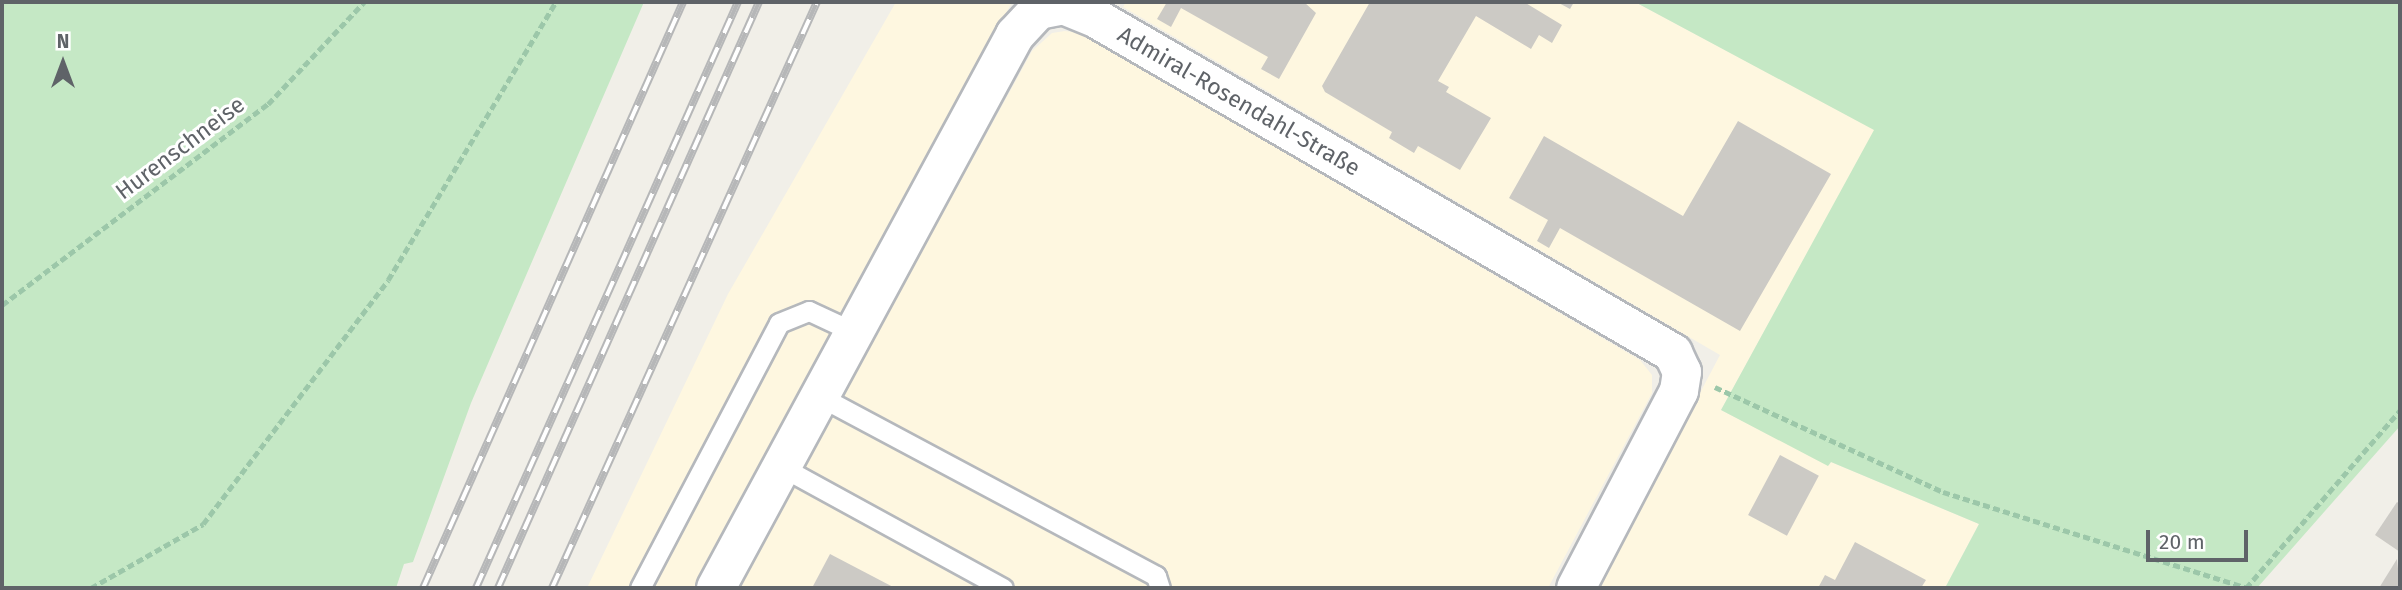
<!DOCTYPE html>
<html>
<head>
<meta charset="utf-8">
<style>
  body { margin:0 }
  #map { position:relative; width:2402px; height:590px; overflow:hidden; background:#f1efe8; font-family:"Fira Sans",sans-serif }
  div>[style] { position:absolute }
  .commercial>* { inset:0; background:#fef7e0 }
  .green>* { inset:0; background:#c5e8c5 }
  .building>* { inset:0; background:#cccac5; transform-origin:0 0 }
  .path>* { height:4.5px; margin-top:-2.25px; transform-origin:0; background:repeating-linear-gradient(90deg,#9cc7a9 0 7px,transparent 0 10.5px) }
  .roads { filter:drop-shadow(2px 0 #b5b8bc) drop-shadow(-2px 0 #b5b8bc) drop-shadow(0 2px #b5b8bc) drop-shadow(0 -2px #b5b8bc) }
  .lane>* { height:19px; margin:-9.5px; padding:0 9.5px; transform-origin:9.5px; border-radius:9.5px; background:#fff }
  .street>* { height:38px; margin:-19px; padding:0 19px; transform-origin:19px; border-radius:19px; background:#fff }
  .rail>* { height:8px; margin-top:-4px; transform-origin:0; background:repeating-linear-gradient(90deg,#fff 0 16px,#b6b7b8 0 32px); box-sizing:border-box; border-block:2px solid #b6b7b8 }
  span { translate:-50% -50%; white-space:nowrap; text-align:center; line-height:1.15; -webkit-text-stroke:6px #fff; paint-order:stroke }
  .street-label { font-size:23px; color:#5f6368 }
  .frame { position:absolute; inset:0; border:4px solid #5f6368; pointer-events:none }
  .north { position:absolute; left:28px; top:28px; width:70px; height:70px; -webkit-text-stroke:5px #fff; paint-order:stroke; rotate:0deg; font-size:19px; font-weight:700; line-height:28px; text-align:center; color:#5f6368 }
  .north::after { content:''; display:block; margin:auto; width:24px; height:32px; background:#5f6368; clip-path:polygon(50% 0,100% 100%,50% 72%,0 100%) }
  .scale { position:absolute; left:2146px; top:530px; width:102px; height:32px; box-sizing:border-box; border:4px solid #5f6368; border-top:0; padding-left:9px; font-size:21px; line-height:24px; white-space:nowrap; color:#5f6368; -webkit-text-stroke:5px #fff; paint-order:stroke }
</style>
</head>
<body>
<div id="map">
  <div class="commercial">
    <i style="clip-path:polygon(896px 2px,1012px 2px,698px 588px,587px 588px,728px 294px)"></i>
    <i style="clip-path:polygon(1126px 2px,1635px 2px,1875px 130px,1721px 410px,1829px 465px,1831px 462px,1979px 524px,1945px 588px,1597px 588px,1720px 355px,1123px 7px)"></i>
    <i style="clip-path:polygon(1065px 31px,1080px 33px,1640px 360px,1652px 375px,1652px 393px,1548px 588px,737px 588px,1032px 51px,1052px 33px)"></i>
  </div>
  <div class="green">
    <i style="clip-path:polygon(2px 2px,644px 2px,471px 403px,413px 562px,404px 564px,396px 588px,2px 588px)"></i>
    <i style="clip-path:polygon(1635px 2px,2400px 2px,2400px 426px,2257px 588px,1945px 588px,1979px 524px,1831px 462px,1828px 466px,1721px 410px,1874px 130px)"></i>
  </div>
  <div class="building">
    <i style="clip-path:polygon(1167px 2px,1304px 2px,1316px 13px,1279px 79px,1261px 69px,1268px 57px,1181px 8px,1171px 27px,1157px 19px)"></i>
    <i style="clip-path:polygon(1370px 2px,1524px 2px,1562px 25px,1552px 43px,1539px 35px,1531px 49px,1476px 16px,1438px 81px,1449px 87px,1446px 92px,1491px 118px,1460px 170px,1418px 146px,1414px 153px,1389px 138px,1392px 132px,1325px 92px,1322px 86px)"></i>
    <i style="clip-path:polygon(1557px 2px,1574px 2px,1570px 9px)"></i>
    <i style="clip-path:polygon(1738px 121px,1831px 174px,1740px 331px,1560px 228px,1549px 248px,1537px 241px,1548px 220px,1509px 198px,1544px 136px,1683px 216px)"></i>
    <i style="left:1780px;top:455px;width:44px;height:68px;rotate:28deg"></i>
    <i style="clip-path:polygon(2397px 502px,2400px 504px,2400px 552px,2375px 535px)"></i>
    <i style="clip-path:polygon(1855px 542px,1926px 580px,1921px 588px,1818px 588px,1825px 575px,1835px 580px)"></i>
    <i style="clip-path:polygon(830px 554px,895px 588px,812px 588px)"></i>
    <i style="clip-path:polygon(2397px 559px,2400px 588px,2379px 588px)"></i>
  </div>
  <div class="path">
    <i style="left:2px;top:305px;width:333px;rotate:-37.1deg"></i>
    <i style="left:268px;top:104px;width:140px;rotate:-46.7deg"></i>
    <i style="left:1715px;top:387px;width:251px;rotate:24.7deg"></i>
    <i style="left:1943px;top:492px;width:319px;rotate:17.5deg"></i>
    <i style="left:91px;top:588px;width:129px;rotate:-29.7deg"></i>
    <i style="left:203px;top:524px;width:306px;rotate:-52.8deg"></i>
    <i style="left:388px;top:280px;width:325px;rotate:-58.9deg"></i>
    <i style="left:2246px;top:588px;width:235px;rotate:-49.1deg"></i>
  </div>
  <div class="roads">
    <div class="lane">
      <i style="left:819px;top:396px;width:382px;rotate:28.1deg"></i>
      <i style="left:1156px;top:576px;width:13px;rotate:72deg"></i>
      <i style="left:780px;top:466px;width:254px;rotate:28.7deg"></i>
      <i style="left:640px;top:588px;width:299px;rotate:-62.3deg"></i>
      <i style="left:779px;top:323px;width:32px;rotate:-22deg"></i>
      <i style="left:809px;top:311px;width:50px;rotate:25deg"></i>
    </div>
    <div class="street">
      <i style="left:716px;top:588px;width:629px;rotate:-61.6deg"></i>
      <i style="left:1015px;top:35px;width:34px;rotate:-47deg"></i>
      <i style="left:1038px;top:10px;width:25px;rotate:-11deg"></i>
      <i style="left:1063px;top:5px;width:37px;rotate:22deg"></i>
      <i style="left:1097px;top:19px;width:666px;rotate:30.11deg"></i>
      <i style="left:1673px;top:353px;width:21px;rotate:65deg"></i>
      <i style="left:1682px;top:372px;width:19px;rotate:99deg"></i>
      <i style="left:1679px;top:391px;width:222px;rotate:117.6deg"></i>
    </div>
  </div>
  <div class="rail">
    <i style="left:423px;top:588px;width:641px;rotate:-66.07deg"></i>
    <i style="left:476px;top:588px;width:642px;rotate:-65.91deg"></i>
    <i style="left:498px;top:588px;width:641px;rotate:-65.99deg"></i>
    <i style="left:552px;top:588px;width:643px;rotate:-65.67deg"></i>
  </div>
  <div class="street-label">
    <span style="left:1239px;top:101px;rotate:30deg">Admiral-Rosendahl-Straße</span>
    <span style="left:180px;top:148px;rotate:-37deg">Hurenschneise</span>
  </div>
  <div class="frame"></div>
  <div class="north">N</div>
  <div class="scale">20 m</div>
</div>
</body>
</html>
